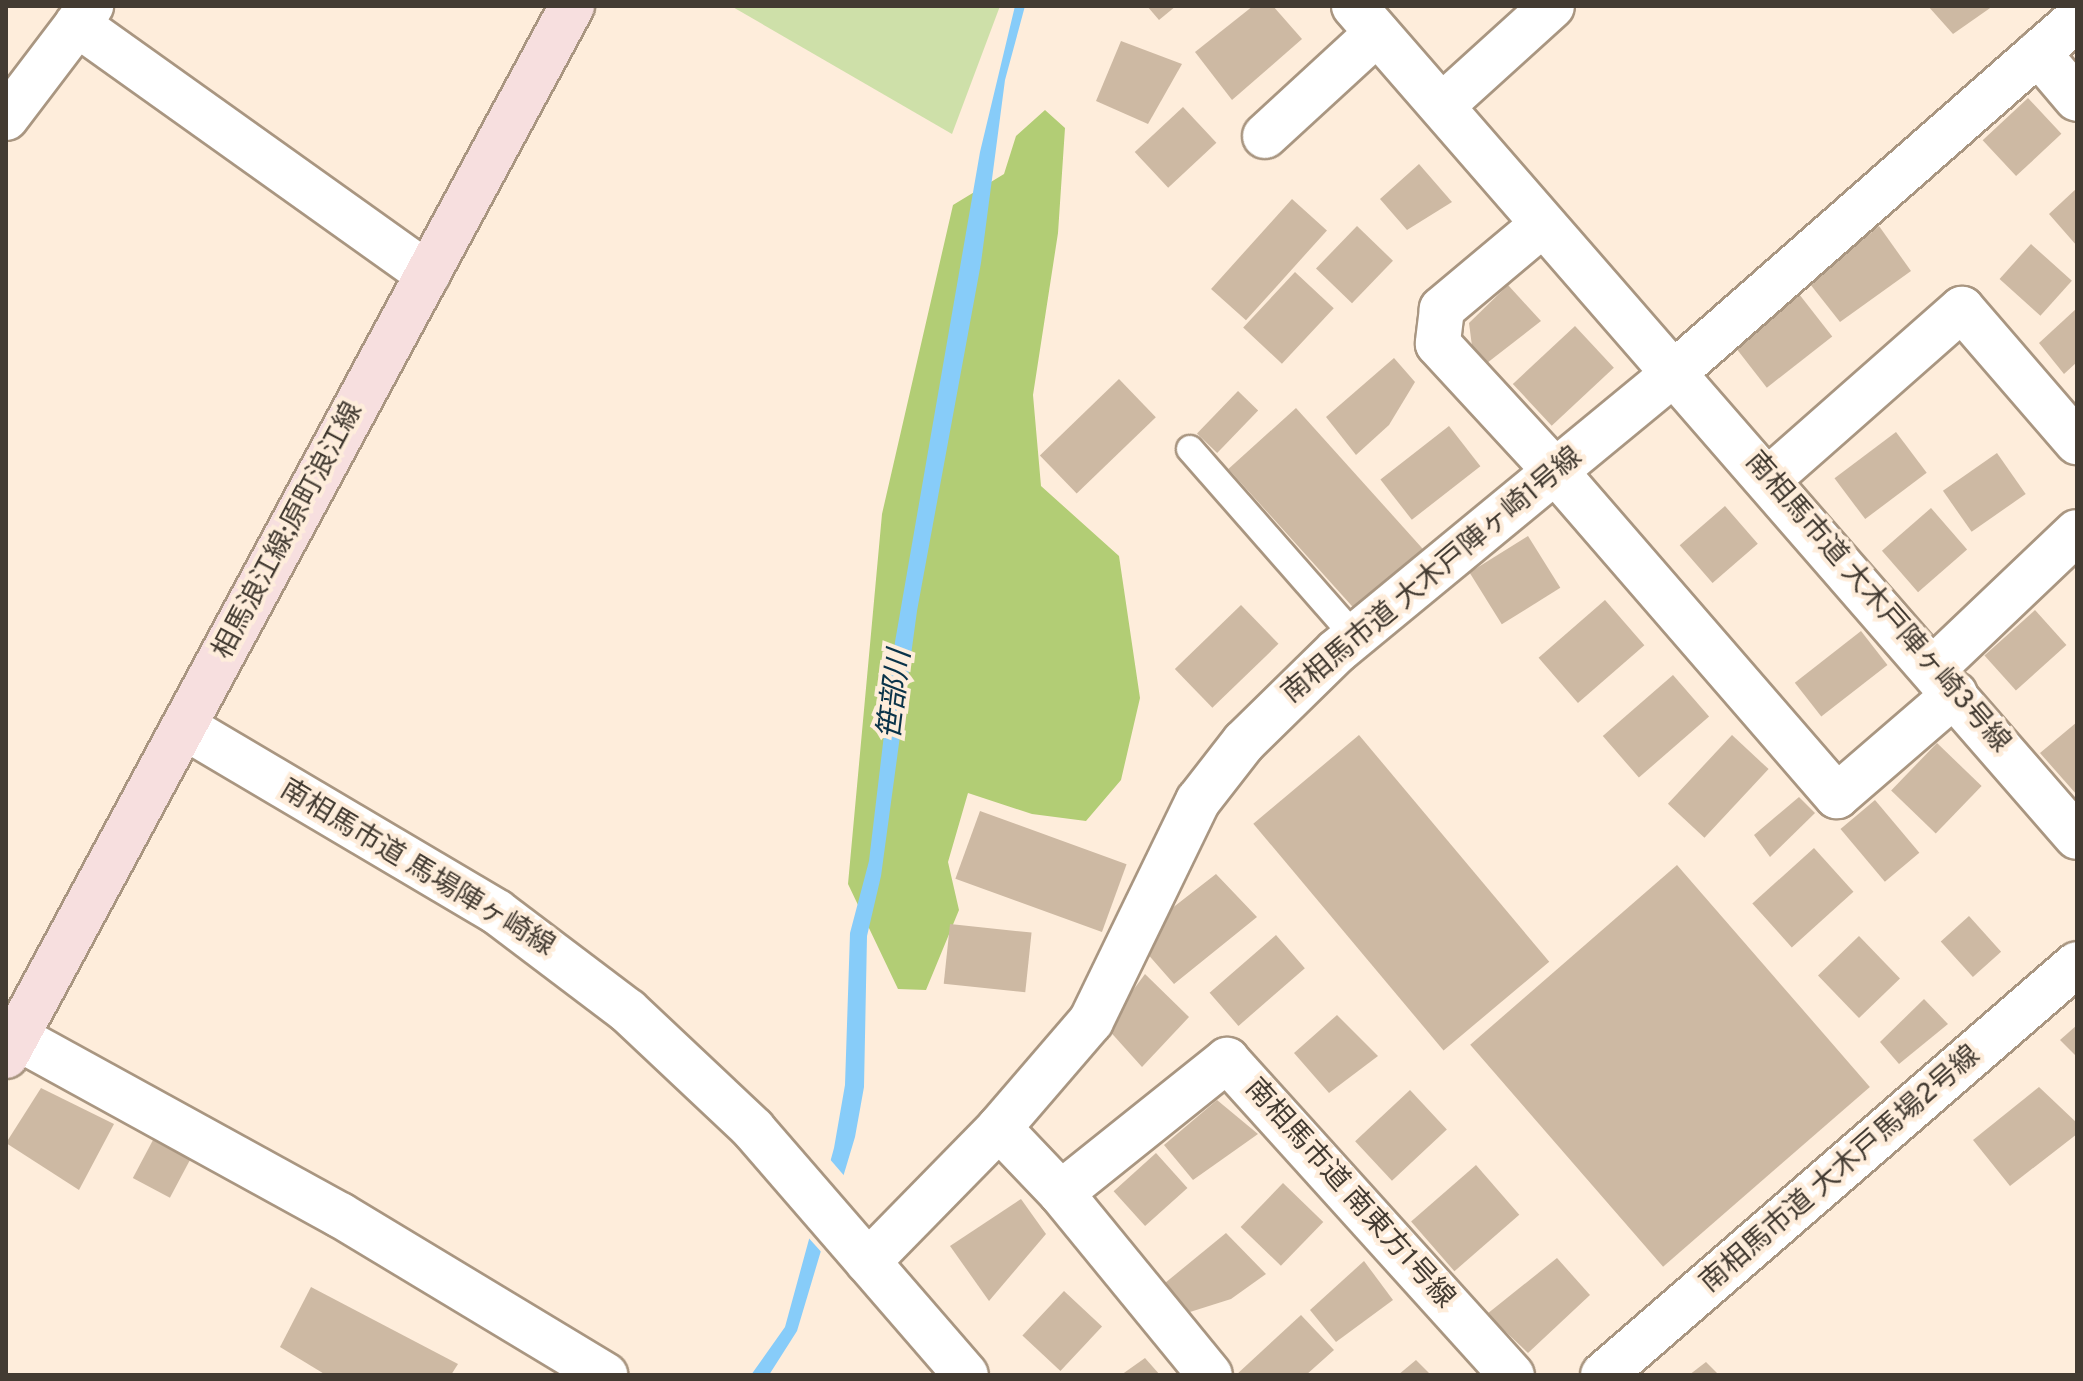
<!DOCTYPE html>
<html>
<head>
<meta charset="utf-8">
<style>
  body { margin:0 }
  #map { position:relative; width:2083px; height:1381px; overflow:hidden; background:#feeddb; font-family:Overpass,"Noto Sans JP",sans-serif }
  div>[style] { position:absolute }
  .green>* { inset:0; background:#cee0a9 }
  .forest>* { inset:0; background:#b2cd75 }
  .water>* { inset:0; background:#87ccf9 }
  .pier>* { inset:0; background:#feeddb }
  .building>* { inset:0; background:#cdb9a3; transform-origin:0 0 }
  .roads { filter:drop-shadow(2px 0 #a99681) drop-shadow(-2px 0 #a99681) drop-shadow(0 2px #a99681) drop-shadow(0 -2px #a99681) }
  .service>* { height:26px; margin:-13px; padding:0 13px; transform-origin:13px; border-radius:13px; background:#fff }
  .minor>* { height:44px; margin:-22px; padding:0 22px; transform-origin:22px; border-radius:22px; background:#fff }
  .tertiary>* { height:44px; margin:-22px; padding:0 22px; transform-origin:22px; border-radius:22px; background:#fff }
  .primary>* { height:44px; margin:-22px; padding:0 22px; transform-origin:22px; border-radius:22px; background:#f7dfdf }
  span { translate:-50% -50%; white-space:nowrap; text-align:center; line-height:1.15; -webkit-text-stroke:8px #feeddb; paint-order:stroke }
  .street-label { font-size:28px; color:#433b32 }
  .water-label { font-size:30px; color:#0a3349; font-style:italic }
  .frame { position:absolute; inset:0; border:8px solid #433b32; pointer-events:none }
</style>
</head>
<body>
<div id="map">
  <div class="green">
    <i style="clip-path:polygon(731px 6px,1000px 6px,952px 134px)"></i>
  </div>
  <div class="forest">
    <i style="clip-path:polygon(1045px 110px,1065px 128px,1058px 233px,1033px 395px,1041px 486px,1119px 556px,1140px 698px,1121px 780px,1086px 821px,1032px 814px,968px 793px,948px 862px,959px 910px,926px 990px,898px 989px,848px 884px,882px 514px,953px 205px,1004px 174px,1016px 136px)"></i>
  </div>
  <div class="water">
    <i style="clip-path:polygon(1015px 6px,1025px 6px,1005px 80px,981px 263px,917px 611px,881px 876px,867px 936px,864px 1087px,855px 1137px,797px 1331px,769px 1375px,751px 1375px,785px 1327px,834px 1148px,845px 1085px,850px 933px,869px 861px,895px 642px,980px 152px)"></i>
  </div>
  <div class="pier">
    <i style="clip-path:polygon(828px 1157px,847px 1179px,824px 1255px,806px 1235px)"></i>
  </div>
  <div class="building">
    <i style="clip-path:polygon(1147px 6px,1176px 6px,1159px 20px)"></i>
    <i style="clip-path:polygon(1253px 6px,1273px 6px,1302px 39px,1232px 100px,1195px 52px)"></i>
    <i style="clip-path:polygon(1928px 6px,1993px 6px,1953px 34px)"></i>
    <i style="clip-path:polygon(1121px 41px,1182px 64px,1148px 124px,1096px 101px)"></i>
    <i style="left:2028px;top:98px;width:49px;height:62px;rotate:47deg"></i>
    <i style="left:1183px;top:107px;width:49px;height:66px;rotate:47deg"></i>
    <i style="clip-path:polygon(1419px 164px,1452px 202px,1407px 230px,1380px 199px)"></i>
    <i style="clip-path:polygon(2077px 188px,2077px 246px,2049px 214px)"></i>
    <i style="left:1292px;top:199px;width:47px;height:121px;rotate:42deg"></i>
    <i style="left:1357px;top:226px;width:50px;height:59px;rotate:44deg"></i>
    <i style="clip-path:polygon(1879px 226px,1911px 271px,1840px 322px,1810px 284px)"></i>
    <i style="left:2031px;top:244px;width:55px;height:47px;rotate:42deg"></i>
    <i style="left:1295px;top:272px;width:53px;height:76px;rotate:43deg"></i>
    <i style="clip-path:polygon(1508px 285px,1541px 321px,1487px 363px,1472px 346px,1469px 323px)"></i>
    <i style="left:1799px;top:294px;width:54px;height:83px;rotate:52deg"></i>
    <i style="clip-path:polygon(2077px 308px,2077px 362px,2064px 374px,2039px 343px)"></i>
    <i style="left:1575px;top:326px;width:57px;height:85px;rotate:47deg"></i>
    <i style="clip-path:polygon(1394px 358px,1415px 382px,1389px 425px,1356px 455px,1326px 417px)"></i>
    <i style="left:1119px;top:379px;width:53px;height:110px;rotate:46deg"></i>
    <i style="left:1238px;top:391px;width:28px;height:59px;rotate:44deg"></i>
    <i style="left:1296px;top:408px;width:196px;height:91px;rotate:48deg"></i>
    <i style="left:1449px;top:426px;width:51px;height:87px;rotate:52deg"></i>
    <i style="left:1896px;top:432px;width:51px;height:77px;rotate:53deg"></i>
    <i style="left:1997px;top:453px;width:50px;height:66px;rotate:55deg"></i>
    <i style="left:1725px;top:506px;width:50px;height:60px;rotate:49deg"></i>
    <i style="left:1931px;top:508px;width:55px;height:65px;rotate:49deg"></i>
    <i style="left:1528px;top:536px;width:61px;height:69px;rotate:58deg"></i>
    <i style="left:1605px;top:600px;width:60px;height:88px;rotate:49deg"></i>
    <i style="left:1241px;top:605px;width:54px;height:92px;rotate:46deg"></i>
    <i style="left:2035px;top:610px;width:47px;height:68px;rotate:48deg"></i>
    <i style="left:1861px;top:631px;width:43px;height:84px;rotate:52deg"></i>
    <i style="left:1673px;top:675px;width:55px;height:93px;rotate:49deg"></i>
    <i style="clip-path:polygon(2077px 722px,2077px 795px,2040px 753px)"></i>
    <i style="left:1359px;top:735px;width:296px;height:138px;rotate:50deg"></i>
    <i style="left:1732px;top:735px;width:50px;height:94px;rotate:43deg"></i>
    <i style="left:1937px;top:743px;width:62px;height:66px;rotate:44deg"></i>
    <i style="clip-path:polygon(1799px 797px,1815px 813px,1770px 857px,1754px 835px)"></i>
    <i style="left:1875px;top:800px;width:69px;height:45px;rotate:50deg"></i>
    <i style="left:980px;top:811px;width:156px;height:72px;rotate:20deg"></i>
    <i style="left:1814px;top:848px;width:59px;height:83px;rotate:48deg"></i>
    <i style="left:1677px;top:865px;width:294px;height:274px;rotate:49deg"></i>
    <i style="clip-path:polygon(1216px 874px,1257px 917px,1174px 984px,1145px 951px,1160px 934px,1153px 923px)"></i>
    <i style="left:1969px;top:916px;width:48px;height:38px;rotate:48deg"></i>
    <i style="left:950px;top:924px;width:82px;height:60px;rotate:6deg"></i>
    <i style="left:1276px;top:935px;width:44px;height:88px;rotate:49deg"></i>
    <i style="left:1859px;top:936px;width:59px;height:57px;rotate:46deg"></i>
    <i style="clip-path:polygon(1145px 974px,1189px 1017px,1142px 1067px,1106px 1027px)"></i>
    <i style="clip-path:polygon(1924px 999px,1948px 1024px,1899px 1064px,1880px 1042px)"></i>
    <i style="clip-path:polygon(1337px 1015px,1378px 1056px,1329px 1093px,1294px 1053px)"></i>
    <i style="clip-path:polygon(2077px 1025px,2077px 1057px,2060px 1040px)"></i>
    <i style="clip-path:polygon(2039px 1087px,2077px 1123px,2077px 1134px,2010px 1186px,1973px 1140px)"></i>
    <i style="clip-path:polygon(41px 1088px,114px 1124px,79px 1190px,6px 1143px)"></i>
    <i style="left:1410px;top:1090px;width:54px;height:75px;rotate:47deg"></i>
    <i style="clip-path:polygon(1217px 1100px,1258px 1134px,1193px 1180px,1164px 1145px)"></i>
    <i style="left:153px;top:1140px;width:42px;height:43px;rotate:28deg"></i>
    <i style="left:1156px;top:1153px;width:47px;height:57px;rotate:48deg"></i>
    <i style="left:1476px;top:1165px;width:66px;height:86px;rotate:49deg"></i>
    <i style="left:1283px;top:1183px;width:56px;height:61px;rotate:44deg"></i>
    <i style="clip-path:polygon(1021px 1199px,1046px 1234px,989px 1301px,950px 1246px)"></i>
    <i style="clip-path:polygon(1226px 1233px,1266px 1274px,1231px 1299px,1190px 1312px,1165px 1283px)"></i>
    <i style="clip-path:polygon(1557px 1258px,1590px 1295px,1528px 1353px,1487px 1314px)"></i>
    <i style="clip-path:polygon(1364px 1261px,1393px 1300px,1336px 1342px,1310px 1310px)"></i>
    <i style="clip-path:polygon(311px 1287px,458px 1364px,451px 1375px,326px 1375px,280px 1347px)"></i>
    <i style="left:1064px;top:1291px;width:52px;height:61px;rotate:43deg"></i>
    <i style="clip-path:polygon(1301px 1315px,1334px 1350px,1306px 1375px,1236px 1375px)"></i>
    <i style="clip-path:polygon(1145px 1358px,1160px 1375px,1121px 1375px)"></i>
    <i style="clip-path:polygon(1416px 1360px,1431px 1375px,1398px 1375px)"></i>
    <i style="clip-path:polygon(1706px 1362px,1719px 1375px,1689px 1375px)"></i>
  </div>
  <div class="roads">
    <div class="service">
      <i style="left:1190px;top:449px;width:250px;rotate:48.7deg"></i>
    </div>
    <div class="minor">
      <i style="left:1354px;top:6px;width:1101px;rotate:48.98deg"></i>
      <i style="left:77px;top:24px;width:431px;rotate:35.5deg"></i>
      <i style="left:2038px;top:53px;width:60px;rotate:49.7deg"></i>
      <i style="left:1443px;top:105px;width:147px;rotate:-42.2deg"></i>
      <i style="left:6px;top:118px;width:141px;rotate:-52.8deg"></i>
      <i style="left:1265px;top:136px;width:152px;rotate:-42.6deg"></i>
      <i style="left:1542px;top:225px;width:131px;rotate:140deg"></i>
      <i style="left:1442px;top:309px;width:35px;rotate:97deg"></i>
      <i style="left:1438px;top:344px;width:174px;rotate:47.3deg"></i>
      <i style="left:1556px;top:472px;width:429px;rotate:49.1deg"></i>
      <i style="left:1837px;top:796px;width:156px;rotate:-40.8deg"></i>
      <i style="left:1770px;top:478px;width:256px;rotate:-41.4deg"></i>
      <i style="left:1962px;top:309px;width:176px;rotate:49.2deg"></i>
      <i style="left:1934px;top:668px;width:197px;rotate:-43.6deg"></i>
      <i style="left:16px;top:1037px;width:370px;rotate:28.8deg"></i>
      <i style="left:340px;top:1215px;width:310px;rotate:31.1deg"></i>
      <i style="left:999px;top:1128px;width:90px;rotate:46.4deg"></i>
      <i style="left:1061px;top:1193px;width:213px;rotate:-38.7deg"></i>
      <i style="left:1227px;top:1060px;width:425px;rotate:47.9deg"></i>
      <i style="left:1061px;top:1193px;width:235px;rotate:50.7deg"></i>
      <i style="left:868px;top:1262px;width:187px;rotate:-45.6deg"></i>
      <i style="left:999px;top:1128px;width:141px;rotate:-49.3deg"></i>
      <i style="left:1091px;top:1021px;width:245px;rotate:-64.1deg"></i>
      <i style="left:1198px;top:801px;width:75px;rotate:-52.1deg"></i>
      <i style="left:1244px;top:742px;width:130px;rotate:-44.4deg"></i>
      <i style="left:1337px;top:651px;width:438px;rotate:-39.5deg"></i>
      <i style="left:1675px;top:372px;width:535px;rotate:-41.29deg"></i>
    </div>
    <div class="tertiary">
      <i style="left:186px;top:728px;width:361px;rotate:30.6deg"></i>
      <i style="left:497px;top:912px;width:164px;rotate:37.1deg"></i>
      <i style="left:628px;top:1011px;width:172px;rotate:43.3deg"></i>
      <i style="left:753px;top:1129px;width:325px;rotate:49.1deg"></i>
      <i style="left:1603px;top:1375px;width:627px;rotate:-40.93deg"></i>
    </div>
    <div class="primary">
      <i style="left:6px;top:1056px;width:1193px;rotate:-61.67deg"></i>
    </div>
  </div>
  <div class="street-label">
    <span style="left:289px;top:531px;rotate:-62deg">相馬浪江線;原町浪江線</span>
    <span style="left:1433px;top:576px;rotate:-40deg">南相馬市道 大木戸陣ヶ崎1号線</span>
    <span style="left:1877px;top:603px;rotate:49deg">南相馬市道 大木戸陣ヶ崎3号線</span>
    <span style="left:417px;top:869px;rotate:31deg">南相馬市道 馬場陣ヶ崎線</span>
    <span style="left:1841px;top:1170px;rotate:-41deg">南相馬市道 大木戸馬場2号線</span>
    <span style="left:1349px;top:1194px;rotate:48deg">南相馬市道 南東方1号線</span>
  </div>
  <div class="water-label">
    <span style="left:897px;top:695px;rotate:-83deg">笹部川</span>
  </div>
  <div class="frame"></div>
</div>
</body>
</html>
